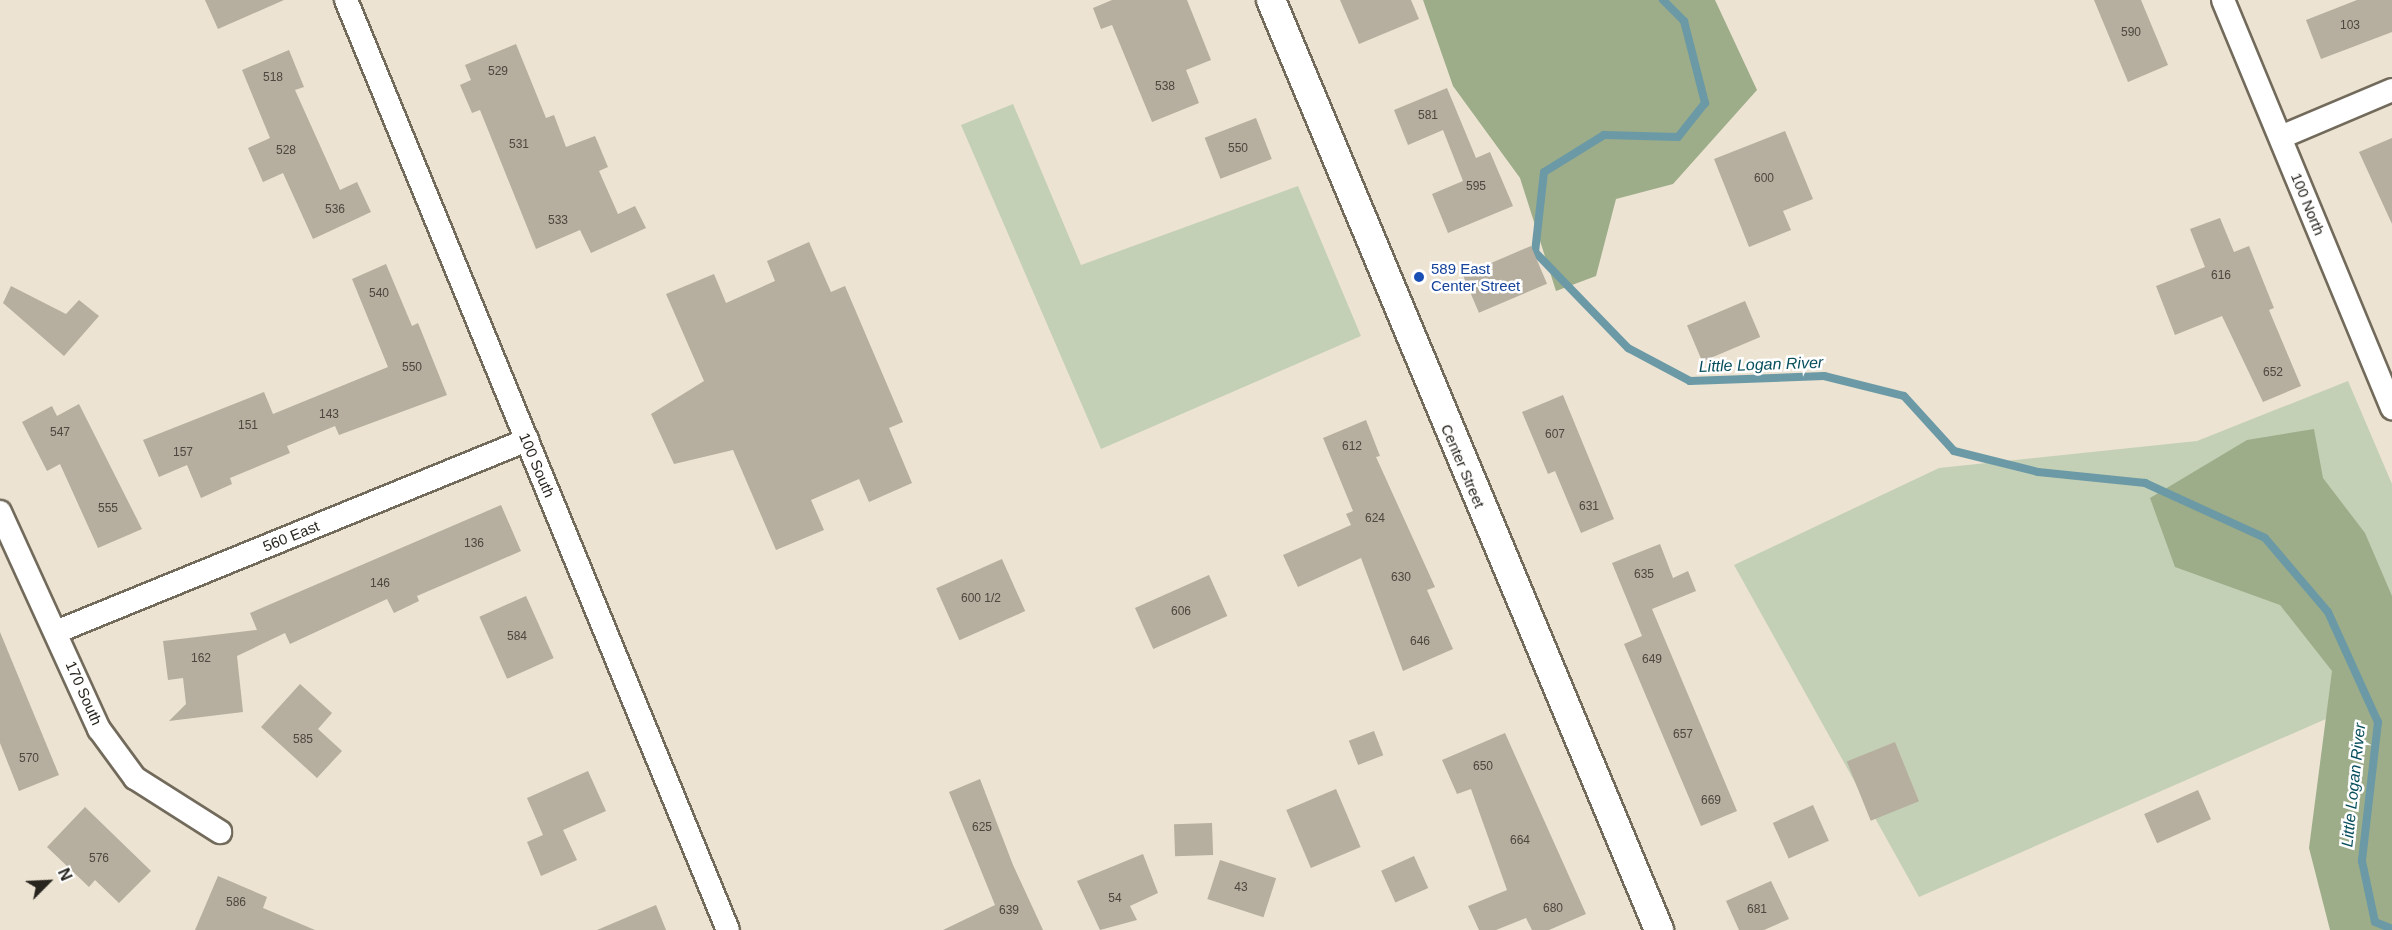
<!DOCTYPE html>
<html>
<head>
<meta charset="utf-8">
<style>
  body { margin:0 }
  #map { position:relative; width:2392px; height:930px; overflow:hidden; background:#ece3d2; font-family:Helvetica,sans-serif }
  div>[style] { position:absolute }
  .green>* { inset:0; background:#c4d0b6 }
  .forest>* { inset:0; background:#9dad89 }
  .stream>* { height:8px; margin:-4px; padding:0 4px; transform-origin:4px; border-radius:4px; background:#6b9aa6 }
  .building>* { inset:0; background:#b6ae9e; transform-origin:0 0 }
  .roads { filter:drop-shadow(2px 0 #726a5b) drop-shadow(-2px 0 #726a5b) drop-shadow(0 2px #726a5b) drop-shadow(0 -2px #726a5b) }
  .minor>* { height:22px; margin:-11px; padding:0 11px; transform-origin:11px; border-radius:11px; background:#fff }
  .tertiary>* { height:28px; margin:-14px; padding:0 14px; transform-origin:14px; border-radius:14px; background:#fff }
  .dots>* { width:16px; height:16px; translate:-50% -50%; box-sizing:border-box; border:3px solid #fff; border-radius:50% }
  span { translate:-50% -50%; white-space:nowrap; text-align:center; line-height:1.15; -webkit-text-stroke:5px #fff; paint-order:stroke }
  .number-label { font-size:12px; color:#4c473f }
  .number-label span { -webkit-text-stroke-width:0 }
  .street-label { font-size:15px; color:#28251f }
  .transit-label { font-size:15px; color:#164399 }
  .left { translate:0 -50%; text-align:left }
  .water-label { font-size:16px; color:#074e5c; font-style:italic }
  .north { position:absolute; left:18px; top:852px; width:60px; height:60px; -webkit-text-stroke:4px #fff; paint-order:stroke; rotate:66deg; font-size:16px; font-weight:700; line-height:24px; text-align:center; color:#28251f }
  .north::after { content:''; display:block; margin:auto; width:21px; height:27px; background:#28251f; clip-path:polygon(50% 0,100% 100%,50% 72%,0 100%) }
</style>
</head>
<body>
<div id="map">
  <div class="green">
    <i style="clip-path:polygon(1013px 104px,1081px 265px,1298px 186px,1361px 336px,1101px 449px,961px 125px)"></i>
    <i style="clip-path:polygon(2348px 381px,2392px 484px,2392px 690px,1919px 897px,1734px 565px,1939px 468px,2197px 441px)"></i>
  </div>
  <div class="forest">
    <i style="clip-path:polygon(1423px 0,1715px 0,1757px 90px,1673px 184px,1616px 199px,1596px 276px,1556px 291px,1520px 178px,1453px 86px)"></i>
    <i style="clip-path:polygon(2314px 429px,2323px 478px,2365px 533px,2392px 596px,2392px 930px,2330px 930px,2309px 848px,2332px 671px,2280px 605px,2175px 567px,2150px 498px,2247px 440px)"></i>
  </div>
  <div class="stream">
    <i style="left:1663px;top:0;width:30px;rotate:45deg"></i>
    <i style="left:1684px;top:21px;width:85px;rotate:75.6deg"></i>
    <i style="left:1705px;top:103px;width:43px;rotate:128.5deg"></i>
    <i style="left:1678px;top:137px;width:74px;rotate:-178.5deg"></i>
    <i style="left:1604px;top:135px;width:70px;rotate:148.3deg"></i>
    <i style="left:1544px;top:172px;width:81px;rotate:96.4deg"></i>
    <i style="left:1535px;top:252px;width:134px;rotate:45.9deg"></i>
    <i style="left:1628px;top:348px;width:70px;rotate:28deg"></i>
    <i style="left:1690px;top:381px;width:134px;rotate:-2.1deg"></i>
    <i style="left:1824px;top:376px;width:82px;rotate:14deg"></i>
    <i style="left:1904px;top:396px;width:74px;rotate:47.7deg"></i>
    <i style="left:1954px;top:451px;width:87px;rotate:14deg"></i>
    <i style="left:2038px;top:472px;width:108px;rotate:5.9deg"></i>
    <i style="left:2145px;top:483px;width:132px;rotate:24.6deg"></i>
    <i style="left:2265px;top:538px;width:97px;rotate:49.6deg"></i>
    <i style="left:2328px;top:612px;width:121px;rotate:65.6deg"></i>
    <i style="left:2378px;top:722px;width:140px;rotate:96.6deg"></i>
    <i style="left:2362px;top:861px;width:62px;rotate:78deg"></i>
    <i style="left:2375px;top:922px;width:18px;rotate:22deg"></i>
  </div>
  <div class="building">
    <i style="clip-path:polygon(205px 0,284px 0,218px 29px)"></i>
    <i style="clip-path:polygon(1112px 0,1187px 0,1211px 60px,1186px 70px,1199px 103px,1152px 122px,1112px 25px,1101px 29px,1093px 8px)"></i>
    <i style="clip-path:polygon(1340px 0,1411px 0,1419px 19px,1359px 44px)"></i>
    <i style="clip-path:polygon(2094px 0,2141px 0,2168px 65px,2128px 82px)"></i>
    <i style="clip-path:polygon(2357px 0,2392px 0,2392px 32px,2321px 59px,2306px 20px)"></i>
    <i style="clip-path:polygon(516px 44px,546px 118px,554px 115px,566px 147px,595px 136px,608px 167px,599px 171px,618px 214px,635px 206px,646px 228px,591px 253px,580px 230px,536px 249px,480px 110px,472px 113px,460px 85px,471px 80px,465px 65px)"></i>
    <i style="clip-path:polygon(289px 50px,304px 87px,295px 90px,340px 190px,357px 182px,371px 212px,313px 239px,283px 173px,263px 182px,248px 148px,270px 138px,242px 70px)"></i>
    <i style="clip-path:polygon(1447px 88px,1476px 158px,1490px 152px,1513px 206px,1448px 233px,1432px 194px,1463px 181px,1443px 130px,1408px 145px,1394px 110px)"></i>
    <i style="left:1256px;top:118px;width:44px;height:55px;rotate:69deg"></i>
    <i style="clip-path:polygon(1785px 131px,1813px 199px,1783px 211px,1791px 230px,1749px 247px,1714px 159px)"></i>
    <i style="clip-path:polygon(2392px 138px,2392px 224px,2359px 152px)"></i>
    <i style="clip-path:polygon(2220px 218px,2234px 252px,2249px 246px,2274px 308px,2269px 310px,2301px 386px,2263px 402px,2222px 316px,2175px 335px,2156px 286px,2205px 267px,2190px 229px)"></i>
    <i style="clip-path:polygon(809px 242px,831px 292px,845px 286px,903px 422px,889px 428px,912px 483px,869px 502px,859px 479px,811px 500px,824px 530px,776px 550px,733px 450px,674px 464px,651px 414px,704px 381px,666px 294px,714px 274px,726px 303px,775px 281px,767px 261px)"></i>
    <i style="left:1531px;top:246px;width:41px;height:74px;rotate:67deg"></i>
    <i style="clip-path:polygon(386px 264px,412px 326px,418px 323px,447px 395px,339px 435px,335px 426px,287px 446px,290px 453px,230px 478px,232px 484px,201px 498px,187px 465px,159px 477px,143px 440px,264px 392px,273px 414px,388px 367px,352px 279px)"></i>
    <i style="clip-path:polygon(11px 286px,66px 314px,79px 300px,99px 316px,64px 356px,3px 303px)"></i>
    <i style="left:1745px;top:301px;width:39px;height:63px;rotate:67deg"></i>
    <i style="clip-path:polygon(1563px 395px,1614px 519px,1581px 533px,1555px 471px,1548px 474px,1522px 412px)"></i>
    <i style="clip-path:polygon(79px 404px,142px 529px,98px 548px,60px 464px,47px 471px,22px 422px,52px 406px,57px 416px)"></i>
    <i style="clip-path:polygon(1366px 420px,1380px 456px,1376px 457px,1435px 587px,1427px 590px,1453px 649px,1403px 671px,1361px 558px,1298px 587px,1283px 555px,1351px 525px,1346px 514px,1353px 511px,1323px 438px)"></i>
    <i style="clip-path:polygon(501px 505px,521px 551px,417px 596px,419px 601px,394px 613px,387px 599px,290px 644px,285px 633px,237px 656px,243px 712px,169px 721px,186px 704px,183px 678px,168px 680px,163px 641px,257px 630px,250px 613px)"></i>
    <i style="clip-path:polygon(1660px 544px,1673px 578px,1688px 571px,1696px 591px,1652px 609px,1737px 811px,1701px 826px,1624px 644px,1642px 636px,1612px 563px)"></i>
    <i style="left:1002px;top:559px;width:57px;height:72px;rotate:66deg"></i>
    <i style="left:1209px;top:575px;width:45px;height:81px;rotate:66deg"></i>
    <i style="left:526px;top:596px;width:68px;height:51px;rotate:66deg"></i>
    <i style="clip-path:polygon(0 632px,59px 775px,19px 791px,0 743px)"></i>
    <i style="clip-path:polygon(300px 684px,332px 713px,318px 729px,342px 751px,317px 778px,261px 727px)"></i>
    <i style="left:1374px;top:731px;width:26px;height:27px;rotate:69deg"></i>
    <i style="clip-path:polygon(1505px 733px,1586px 914px,1549px 930px,1532px 930px,1526px 918px,1496px 930px,1479px 930px,1468px 906px,1507px 890px,1471px 789px,1457px 794px,1442px 760px)"></i>
    <i style="left:1895px;top:742px;width:64px;height:52px;rotate:68deg"></i>
    <i style="clip-path:polygon(588px 771px,606px 811px,563px 830px,577px 860px,541px 876px,527px 842px,543px 835px,527px 798px)"></i>
    <i style="clip-path:polygon(980px 779px,1013px 865px,1043px 930px,943px 930px,995px 905px,949px 792px)"></i>
    <i style="left:1336px;top:789px;width:63px;height:54px;rotate:67deg"></i>
    <i style="left:2198px;top:790px;width:32px;height:59px;rotate:66deg"></i>
    <i style="left:1813px;top:805px;width:39px;height:44px;rotate:66deg"></i>
    <i style="clip-path:polygon(85px 807px,151px 871px,119px 903px,95px 880px,89px 887px,47px 847px)"></i>
    <i style="left:1212px;top:823px;width:32px;height:38px;rotate:88deg"></i>
    <i style="clip-path:polygon(1143px 854px,1158px 893px,1130px 906px,1137px 920px,1100px 930px,1077px 881px)"></i>
    <i style="left:1414px;top:856px;width:35px;height:36px;rotate:66deg"></i>
    <i style="left:1220px;top:860px;width:59px;height:41px;rotate:18deg"></i>
    <i style="clip-path:polygon(218px 876px,267px 897px,263px 908px,315px 930px,195px 930px)"></i>
    <i style="clip-path:polygon(1771px 881px,1789px 919px,1764px 930px,1739px 930px,1726px 901px)"></i>
    <i style="clip-path:polygon(656px 905px,666px 930px,597px 930px)"></i>
  </div>
  <div class="roads">
    <div class="minor">
      <i style="left:346px;top:0;width:1005px;rotate:67.67deg"></i>
      <i style="left:2223px;top:0;width:442px;rotate:67.5deg"></i>
      <i style="left:2281px;top:137px;width:121px;rotate:-22.9deg"></i>
      <i style="left:0;top:512px;width:239px;rotate:65.5deg"></i>
      <i style="left:99px;top:729px;width:61px;rotate:53.7deg"></i>
      <i style="left:135px;top:778px;width:101px;rotate:32.4deg"></i>
      <i style="left:56px;top:632px;width:509px;rotate:-22.18deg"></i>
    </div>
    <div class="tertiary">
      <i style="left:1271px;top:0;width:1008px;rotate:67.35deg"></i>
    </div>
  </div>
  <div class="dots">
    <i style="left:1419px;top:277px;background:#1a4fb4"></i>
  </div>
  <div class="number-label">
    <span style="left:2350px;top:26px">103</span>
    <span style="left:2131px;top:33px">590</span>
    <span style="left:498px;top:72px">529</span>
    <span style="left:273px;top:78px">518</span>
    <span style="left:1165px;top:87px">538</span>
    <span style="left:1428px;top:116px">581</span>
    <span style="left:519px;top:145px">531</span>
    <span style="left:1238px;top:149px">550</span>
    <span style="left:286px;top:151px">528</span>
    <span style="left:1764px;top:179px">600</span>
    <span style="left:1476px;top:187px">595</span>
    <span style="left:335px;top:210px">536</span>
    <span style="left:558px;top:221px">533</span>
    <span style="left:2221px;top:276px">616</span>
    <span style="left:379px;top:294px">540</span>
    <span style="left:412px;top:368px">550</span>
    <span style="left:2273px;top:373px">652</span>
    <span style="left:329px;top:415px">143</span>
    <span style="left:248px;top:426px">151</span>
    <span style="left:60px;top:433px">547</span>
    <span style="left:1555px;top:435px">607</span>
    <span style="left:1352px;top:447px">612</span>
    <span style="left:183px;top:453px">157</span>
    <span style="left:1589px;top:507px">631</span>
    <span style="left:108px;top:509px">555</span>
    <span style="left:1375px;top:519px">624</span>
    <span style="left:474px;top:544px">136</span>
    <span style="left:1644px;top:575px">635</span>
    <span style="left:1401px;top:578px">630</span>
    <span style="left:380px;top:584px">146</span>
    <span style="left:981px;top:599px">600 1/2</span>
    <span style="left:1181px;top:612px">606</span>
    <span style="left:517px;top:637px">584</span>
    <span style="left:1420px;top:642px">646</span>
    <span style="left:201px;top:659px">162</span>
    <span style="left:1652px;top:660px">649</span>
    <span style="left:1683px;top:735px">657</span>
    <span style="left:303px;top:740px">585</span>
    <span style="left:29px;top:759px">570</span>
    <span style="left:1483px;top:767px">650</span>
    <span style="left:1711px;top:801px">669</span>
    <span style="left:982px;top:828px">625</span>
    <span style="left:1520px;top:841px">664</span>
    <span style="left:99px;top:859px">576</span>
    <span style="left:1241px;top:888px">43</span>
    <span style="left:1115px;top:899px">54</span>
    <span style="left:236px;top:903px">586</span>
    <span style="left:1553px;top:909px">680</span>
    <span style="left:1757px;top:910px">681</span>
    <span style="left:1009px;top:911px">639</span>
  </div>
  <div class="street-label">
    <span style="left:2308px;top:204px;rotate:68deg">100 North</span>
    <span style="left:537px;top:465px;rotate:67deg">100 South</span>
    <span style="left:1463px;top:466px;rotate:67deg">Center Street</span>
    <span style="left:291px;top:536px;rotate:-22deg">560 East</span>
    <span style="left:84px;top:693px;rotate:66deg">170 South</span>
  </div>
  <div class="transit-label">
    <span class="left" style="left:1431px;top:277px">589 East<br>Center Street</span>
  </div>
  <div class="water-label">
    <span style="left:1761px;top:365px;rotate:-2deg">Little Logan River</span>
    <span style="left:2354px;top:785px;rotate:-84deg">Little Logan River</span>
  </div>
  <div class="north">N</div>
</div>
</body>
</html>
